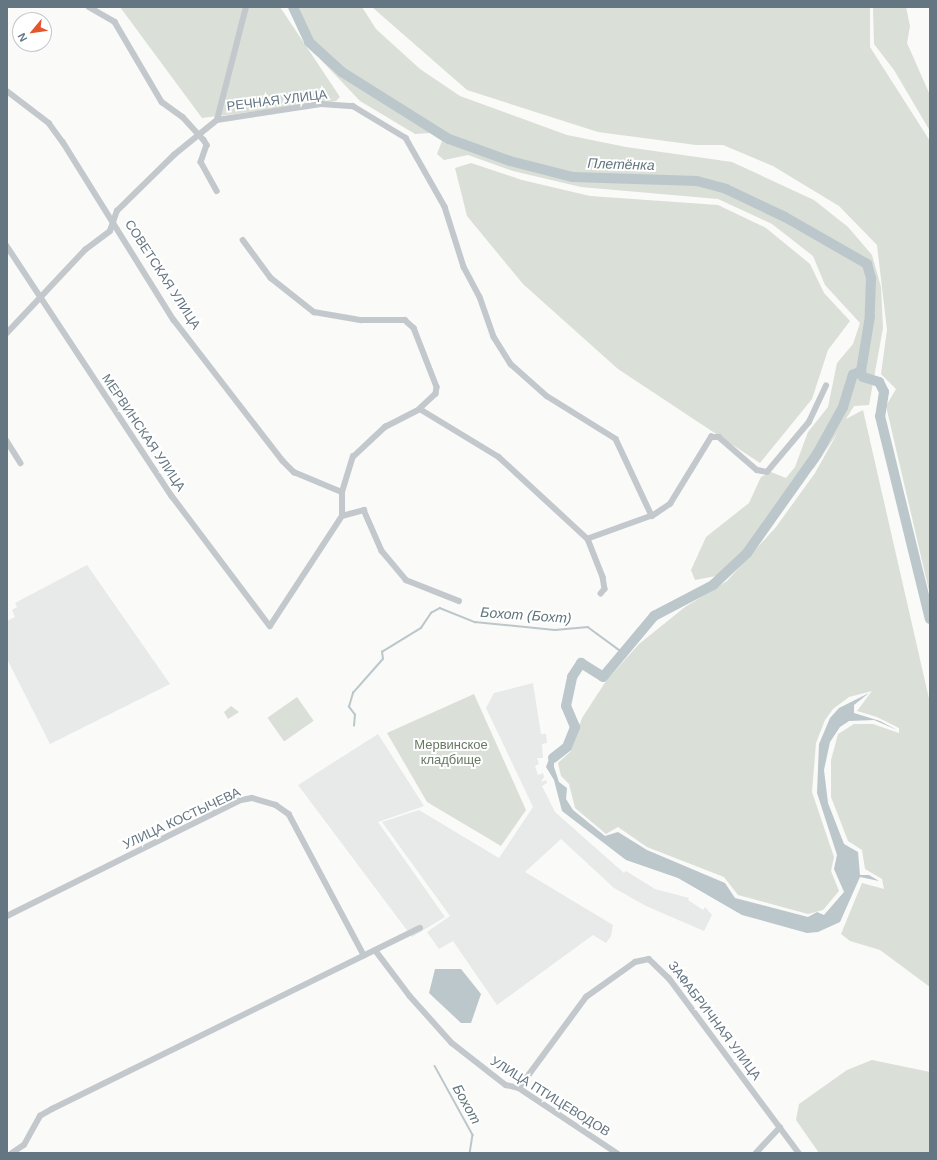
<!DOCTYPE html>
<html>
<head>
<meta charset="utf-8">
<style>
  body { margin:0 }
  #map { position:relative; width:937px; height:1160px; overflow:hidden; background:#fafaf8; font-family:Helvetica,sans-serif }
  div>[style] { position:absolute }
  .built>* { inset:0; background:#e8e9e9 }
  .green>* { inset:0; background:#dadfd7; transform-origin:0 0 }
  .water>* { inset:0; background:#bbc7cb }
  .stream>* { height:1.5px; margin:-0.75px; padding:0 0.75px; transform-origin:0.75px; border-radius:0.75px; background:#bbc7cb }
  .river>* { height:10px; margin:-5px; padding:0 5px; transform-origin:5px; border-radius:5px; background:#bbc7cb }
  .minor>* { height:5.5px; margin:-2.75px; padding:0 2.75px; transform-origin:2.75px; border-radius:2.75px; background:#c3c8cc }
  span { translate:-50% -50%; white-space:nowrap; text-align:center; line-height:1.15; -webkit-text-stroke:4px #fff; paint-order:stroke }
  .street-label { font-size:13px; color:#657683 }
  .park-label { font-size:13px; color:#687a64 }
  .water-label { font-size:14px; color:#60757c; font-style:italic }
  .frame { position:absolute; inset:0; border:8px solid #657683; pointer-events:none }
  .north { position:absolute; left:12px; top:12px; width:40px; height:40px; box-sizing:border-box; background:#fff; border:1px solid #c1c8cd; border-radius:50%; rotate:241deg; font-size:11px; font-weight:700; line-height:16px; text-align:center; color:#657683 }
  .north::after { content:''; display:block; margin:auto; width:14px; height:18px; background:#e4572e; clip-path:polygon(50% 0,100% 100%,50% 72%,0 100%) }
</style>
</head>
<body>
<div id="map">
  <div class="built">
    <i style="clip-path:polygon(87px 565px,170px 684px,50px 744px,7px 659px,7px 621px,15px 617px,12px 610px,17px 607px,15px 603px)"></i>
    <i style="clip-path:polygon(533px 683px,541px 734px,546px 734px,547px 743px,542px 744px,543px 758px,537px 758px,539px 764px,535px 766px,538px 775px,543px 773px,544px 777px,541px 782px,546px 780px,547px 783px,542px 786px,555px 812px,624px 873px,626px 871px,655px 889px,689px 898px,688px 900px,703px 910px,705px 907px,712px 915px,704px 931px,646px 906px,614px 888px,561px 839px,525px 872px,613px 925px,611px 936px,606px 943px,593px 935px,497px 1005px,453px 941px,439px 949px,427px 932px,450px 916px,382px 822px,419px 810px,499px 858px,533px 807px,486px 708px,494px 693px)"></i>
    <i style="clip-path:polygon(378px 734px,424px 806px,378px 822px,445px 917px,412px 937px,298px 785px)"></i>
  </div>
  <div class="green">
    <i style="clip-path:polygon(120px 7px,280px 7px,340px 97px,336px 101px,202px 118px)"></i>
    <i style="clip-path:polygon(293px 7px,362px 7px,376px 29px,420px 69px,460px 96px,567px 135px,626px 147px,732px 162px,814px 200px,848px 227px,872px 255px,881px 287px,883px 328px,869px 405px,854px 406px,846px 419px,863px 410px,930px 703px,930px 987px,880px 950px,850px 941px,841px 934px,862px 883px,884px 889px,882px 879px,865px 869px,862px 850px,848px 841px,831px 797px,831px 760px,838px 734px,854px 724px,873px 724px,899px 733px,899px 728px,877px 717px,857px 711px,872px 691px,849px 697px,833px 709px,825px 720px,816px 743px,812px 792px,834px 857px,831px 871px,839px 891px,823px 910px,808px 914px,738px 895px,724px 877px,647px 847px,618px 827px,606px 834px,575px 808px,569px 784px,561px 776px,558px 763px,571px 751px,582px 718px,606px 681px,639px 644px,685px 607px,727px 581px,776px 527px,815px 473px,838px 432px,814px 468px,796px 479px,773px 518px,746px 551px,721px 575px,695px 580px,691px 570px,706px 537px,749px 503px,761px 477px,771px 472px,786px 478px,795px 467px,808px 432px,828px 407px,837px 363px,853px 344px,860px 323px,825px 285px,813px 256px,772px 224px,718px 199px,581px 187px,513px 171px,468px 155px,444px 160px,437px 154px,442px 141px,430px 133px,415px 134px,360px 101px,321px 60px)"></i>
    <i style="clip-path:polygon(372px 7px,870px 7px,870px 47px,930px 141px,930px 595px,886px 406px,896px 389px,881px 374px,887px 330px,877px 245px,839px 206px,773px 166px,723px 145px,696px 145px,598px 132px,467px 90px)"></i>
    <i style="clip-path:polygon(873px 7px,906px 7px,910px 26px,907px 43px,930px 95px,930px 131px,894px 70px,874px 44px)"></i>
    <i style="clip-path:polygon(471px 163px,522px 180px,590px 196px,718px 205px,766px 228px,810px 264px,824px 293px,850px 321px,828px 350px,812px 399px,760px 463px,618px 369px,523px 284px,467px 216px,455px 168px)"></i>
    <i style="clip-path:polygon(474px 694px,526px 810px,501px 846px,427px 802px,387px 733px)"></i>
    <i style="left:297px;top:697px;width:29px;height:36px;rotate:55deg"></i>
    <i style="clip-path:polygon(231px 706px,239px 712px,228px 719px,224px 712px)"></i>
    <i style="clip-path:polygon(872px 1060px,930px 1072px,930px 1153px,819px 1153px,796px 1120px,799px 1104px,847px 1070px)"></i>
  </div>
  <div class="water">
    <i style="clip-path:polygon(869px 693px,854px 705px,854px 713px,880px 721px,897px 730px,874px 720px,849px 721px,840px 727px,830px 742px,824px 770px,828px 803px,844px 844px,858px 852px,860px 875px,869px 875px,879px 881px,860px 877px,840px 922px,818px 932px,807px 933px,742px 915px,678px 878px,626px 860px,562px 811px,554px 780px,546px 767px,549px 759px,554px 758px,554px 767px,559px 782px,567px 788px,566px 799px,573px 810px,605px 836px,618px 832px,647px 850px,725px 883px,735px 898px,808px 917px,817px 912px,824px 915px,844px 892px,834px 869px,837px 855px,817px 793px,819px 744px,830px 718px,839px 708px)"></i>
    <i style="clip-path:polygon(435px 969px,461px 969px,481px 994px,471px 1023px,461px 1023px,429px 993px)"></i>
  </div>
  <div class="stream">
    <i style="left:354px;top:726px;width:11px;rotate:-85deg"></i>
    <i style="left:355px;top:715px;width:10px;rotate:-127deg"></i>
    <i style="left:349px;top:707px;width:15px;rotate:-74deg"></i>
    <i style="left:353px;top:693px;width:45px;rotate:-48.6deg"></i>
    <i style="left:383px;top:659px;width:7px;rotate:-98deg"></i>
    <i style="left:382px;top:652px;width:46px;rotate:-31.6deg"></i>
    <i style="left:421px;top:628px;width:18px;rotate:-56deg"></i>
    <i style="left:431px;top:613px;width:10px;rotate:-29deg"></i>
    <i style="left:440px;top:608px;width:38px;rotate:22deg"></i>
    <i style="left:475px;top:622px;width:80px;rotate:5.7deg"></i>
    <i style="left:555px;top:630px;width:33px;rotate:-5deg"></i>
    <i style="left:588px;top:627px;width:42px;rotate:36.3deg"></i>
    <i style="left:435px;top:1066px;width:79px;rotate:61.2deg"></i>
    <i style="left:473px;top:1135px;width:18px;rotate:99deg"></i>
  </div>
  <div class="river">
    <i style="left:293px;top:7px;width:38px;rotate:65deg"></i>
    <i style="left:309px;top:42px;width:45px;rotate:42.3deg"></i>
    <i style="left:342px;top:72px;width:126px;rotate:32.1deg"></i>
    <i style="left:449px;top:139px;width:65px;rotate:19.8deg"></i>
    <i style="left:510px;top:161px;width:65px;rotate:14.3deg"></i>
    <i style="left:573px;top:177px;width:124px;rotate:1.8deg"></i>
    <i style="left:697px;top:181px;width:30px;rotate:15deg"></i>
    <i style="left:726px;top:189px;width:65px;rotate:25.4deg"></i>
    <i style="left:785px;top:217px;width:95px;rotate:29.8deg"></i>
    <i style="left:867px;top:264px;width:15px;rotate:74deg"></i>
    <i style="left:871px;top:278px;width:38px;rotate:92deg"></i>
    <i style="left:870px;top:316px;width:56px;rotate:99.3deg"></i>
    <i style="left:861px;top:371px;width:6px;rotate:72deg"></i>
    <i style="left:863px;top:377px;width:17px;rotate:17deg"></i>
    <i style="left:879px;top:382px;width:11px;rotate:63deg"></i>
    <i style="left:884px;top:392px;width:24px;rotate:99deg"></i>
    <i style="left:880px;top:416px;width:209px;rotate:76.2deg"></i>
    <i style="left:553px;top:758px;width:18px;rotate:-38deg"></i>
    <i style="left:567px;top:747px;width:22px;rotate:-68deg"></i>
    <i style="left:575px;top:727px;width:23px;rotate:-113deg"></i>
    <i style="left:566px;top:706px;width:30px;rotate:-78deg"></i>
    <i style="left:572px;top:677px;width:17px;rotate:-57deg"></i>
    <i style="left:581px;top:663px;width:26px;rotate:32deg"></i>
    <i style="left:603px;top:677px;width:80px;rotate:-50.1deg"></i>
    <i style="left:654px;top:616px;width:67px;rotate:-27.7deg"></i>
    <i style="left:713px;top:585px;width:47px;rotate:-43.3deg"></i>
    <i style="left:747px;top:553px;width:121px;rotate:-54.7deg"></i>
    <i style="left:817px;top:454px;width:54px;rotate:-61deg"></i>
    <i style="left:843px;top:407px;width:34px;rotate:-73deg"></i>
    <i style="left:853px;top:375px;width:9px;rotate:-27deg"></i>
  </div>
  <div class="minor">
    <i style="left:89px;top:7px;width:30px;rotate:30deg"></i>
    <i style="left:115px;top:22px;width:93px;rotate:59.6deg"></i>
    <i style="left:162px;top:102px;width:26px;rotate:36deg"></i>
    <i style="left:183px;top:117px;width:31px;rotate:48deg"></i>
    <i style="left:204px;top:140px;width:6px;rotate:59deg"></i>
    <i style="left:207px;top:145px;width:18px;rotate:109deg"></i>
    <i style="left:201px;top:162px;width:33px;rotate:61deg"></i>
    <i style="left:7px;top:91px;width:53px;rotate:37.3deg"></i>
    <i style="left:49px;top:123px;width:24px;rotate:54deg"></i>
    <i style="left:63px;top:142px;width:210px;rotate:58.1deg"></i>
    <i style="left:174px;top:320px;width:178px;rotate:52.3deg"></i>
    <i style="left:283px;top:461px;width:16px;rotate:45deg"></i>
    <i style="left:294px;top:472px;width:52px;rotate:22.6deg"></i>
    <i style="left:217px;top:120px;width:117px;rotate:-75.6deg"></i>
    <i style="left:243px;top:240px;width:47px;rotate:53.6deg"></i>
    <i style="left:271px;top:278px;width:55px;rotate:38.3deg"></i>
    <i style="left:314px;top:312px;width:48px;rotate:9.7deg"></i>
    <i style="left:361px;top:320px;width:44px"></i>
    <i style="left:405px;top:320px;width:12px;rotate:42deg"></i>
    <i style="left:414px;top:328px;width:63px;rotate:68.7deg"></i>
    <i style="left:437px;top:387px;width:7px;rotate:98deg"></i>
    <i style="left:436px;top:394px;width:22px;rotate:137deg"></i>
    <i style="left:7px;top:246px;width:300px;rotate:56.6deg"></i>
    <i style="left:172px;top:496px;width:163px;rotate:53deg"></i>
    <i style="left:270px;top:626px;width:131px;rotate:-56.8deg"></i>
    <i style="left:342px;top:516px;width:24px;rotate:-90deg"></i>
    <i style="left:342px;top:492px;width:37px;rotate:-73deg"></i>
    <i style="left:353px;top:457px;width:44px;rotate:-43.2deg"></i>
    <i style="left:385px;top:427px;width:39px;rotate:-27deg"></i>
    <i style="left:420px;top:409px;width:92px;rotate:31.3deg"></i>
    <i style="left:499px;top:457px;width:121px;rotate:42.7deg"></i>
    <i style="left:588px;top:539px;width:41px;rotate:68.5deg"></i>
    <i style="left:603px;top:577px;width:12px;rotate:81deg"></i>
    <i style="left:605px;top:589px;width:6px;rotate:129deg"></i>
    <i style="left:7px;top:333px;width:114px;rotate:-46.8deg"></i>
    <i style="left:85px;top:250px;width:31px;rotate:-37deg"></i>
    <i style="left:110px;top:231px;width:21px;rotate:-71deg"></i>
    <i style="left:117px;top:211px;width:80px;rotate:-44.5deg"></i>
    <i style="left:174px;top:155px;width:55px;rotate:-39.1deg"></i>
    <i style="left:217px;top:120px;width:105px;rotate:-8.7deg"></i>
    <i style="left:321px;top:104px;width:32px;rotate:4deg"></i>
    <i style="left:353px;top:106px;width:62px;rotate:31.1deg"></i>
    <i style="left:406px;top:138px;width:79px;rotate:60.5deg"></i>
    <i style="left:445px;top:207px;width:63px;rotate:72.4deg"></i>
    <i style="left:464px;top:267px;width:34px;rotate:62deg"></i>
    <i style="left:480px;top:297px;width:42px;rotate:70.7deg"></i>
    <i style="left:494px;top:337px;width:32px;rotate:58deg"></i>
    <i style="left:511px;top:364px;width:48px;rotate:41.6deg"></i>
    <i style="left:547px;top:396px;width:81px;rotate:31.9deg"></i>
    <i style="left:616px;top:439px;width:85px;rotate:64.9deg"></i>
    <i style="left:652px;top:516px;width:68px;rotate:160.2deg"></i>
    <i style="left:7px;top:441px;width:26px;rotate:58deg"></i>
    <i style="left:342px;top:516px;width:23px;rotate:-15deg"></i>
    <i style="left:364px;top:510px;width:45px;rotate:66.3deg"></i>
    <i style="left:382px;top:551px;width:38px;rotate:50deg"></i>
    <i style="left:406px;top:580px;width:57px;rotate:21.6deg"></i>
    <i style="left:652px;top:516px;width:22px;rotate:-34deg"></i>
    <i style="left:670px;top:504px;width:79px;rotate:-58.5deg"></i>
    <i style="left:711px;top:437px;width:8px"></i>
    <i style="left:719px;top:437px;width:50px;rotate:41deg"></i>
    <i style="left:757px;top:470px;width:10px;rotate:11deg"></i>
    <i style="left:767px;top:472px;width:65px;rotate:-50deg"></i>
    <i style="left:809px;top:422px;width:40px;rotate:-65deg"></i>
    <i style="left:7px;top:916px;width:261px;rotate:-26.4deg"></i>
    <i style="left:241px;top:800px;width:11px;rotate:-10deg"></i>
    <i style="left:252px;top:798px;width:25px;rotate:16deg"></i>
    <i style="left:276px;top:805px;width:16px;rotate:35deg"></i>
    <i style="left:289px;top:814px;width:160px;rotate:62deg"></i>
    <i style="left:376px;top:951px;width:56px;rotate:52.9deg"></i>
    <i style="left:410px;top:996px;width:63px;rotate:48.2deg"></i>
    <i style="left:452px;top:1043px;width:68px;rotate:37.9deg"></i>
    <i style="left:506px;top:1085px;width:13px;rotate:13deg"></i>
    <i style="left:519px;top:1088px;width:118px;rotate:33.6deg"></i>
    <i style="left:519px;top:1088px;width:113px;rotate:-53.6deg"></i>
    <i style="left:586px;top:997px;width:60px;rotate:-35.5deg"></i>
    <i style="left:635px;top:962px;width:14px;rotate:-12deg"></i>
    <i style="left:649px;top:959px;width:28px;rotate:44deg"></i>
    <i style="left:669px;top:978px;width:218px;rotate:53.4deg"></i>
    <i style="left:12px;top:1153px;width:14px;rotate:-34deg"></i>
    <i style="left:24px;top:1145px;width:33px;rotate:-61deg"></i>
    <i style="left:40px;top:1116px;width:14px;rotate:-30deg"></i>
    <i style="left:52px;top:1109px;width:410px;rotate:-26.2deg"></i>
    <i style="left:756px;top:1153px;width:35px;rotate:-47deg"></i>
  </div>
  <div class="street-label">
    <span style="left:277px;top:101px;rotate:-7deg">РЕЧНАЯ УЛИЦА</span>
    <span style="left:162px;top:275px;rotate:57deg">СОВЕТСКАЯ УЛИЦА</span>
    <span style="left:143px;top:433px;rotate:56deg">МЕРВИНСКАЯ УЛИЦА</span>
    <span style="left:182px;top:819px;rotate:-25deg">УЛИЦА КОСТЫЧЕВА</span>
    <span style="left:714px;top:1021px;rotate:53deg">ЗАФАБРИЧНАЯ УЛИЦА</span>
    <span style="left:550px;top:1097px;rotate:32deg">УЛИЦА ПТИЦЕВОДОВ</span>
  </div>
  <div class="park-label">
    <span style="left:451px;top:753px">Мервинское<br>кладбище</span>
  </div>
  <div class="water-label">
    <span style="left:621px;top:164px;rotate:2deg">Плетёнка</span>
    <span style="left:526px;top:615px;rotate:4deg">Бохот (Бохт)</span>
    <span style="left:467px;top:1104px;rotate:61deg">Бохот</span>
  </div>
  <div class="frame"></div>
  <div class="north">N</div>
</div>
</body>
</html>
